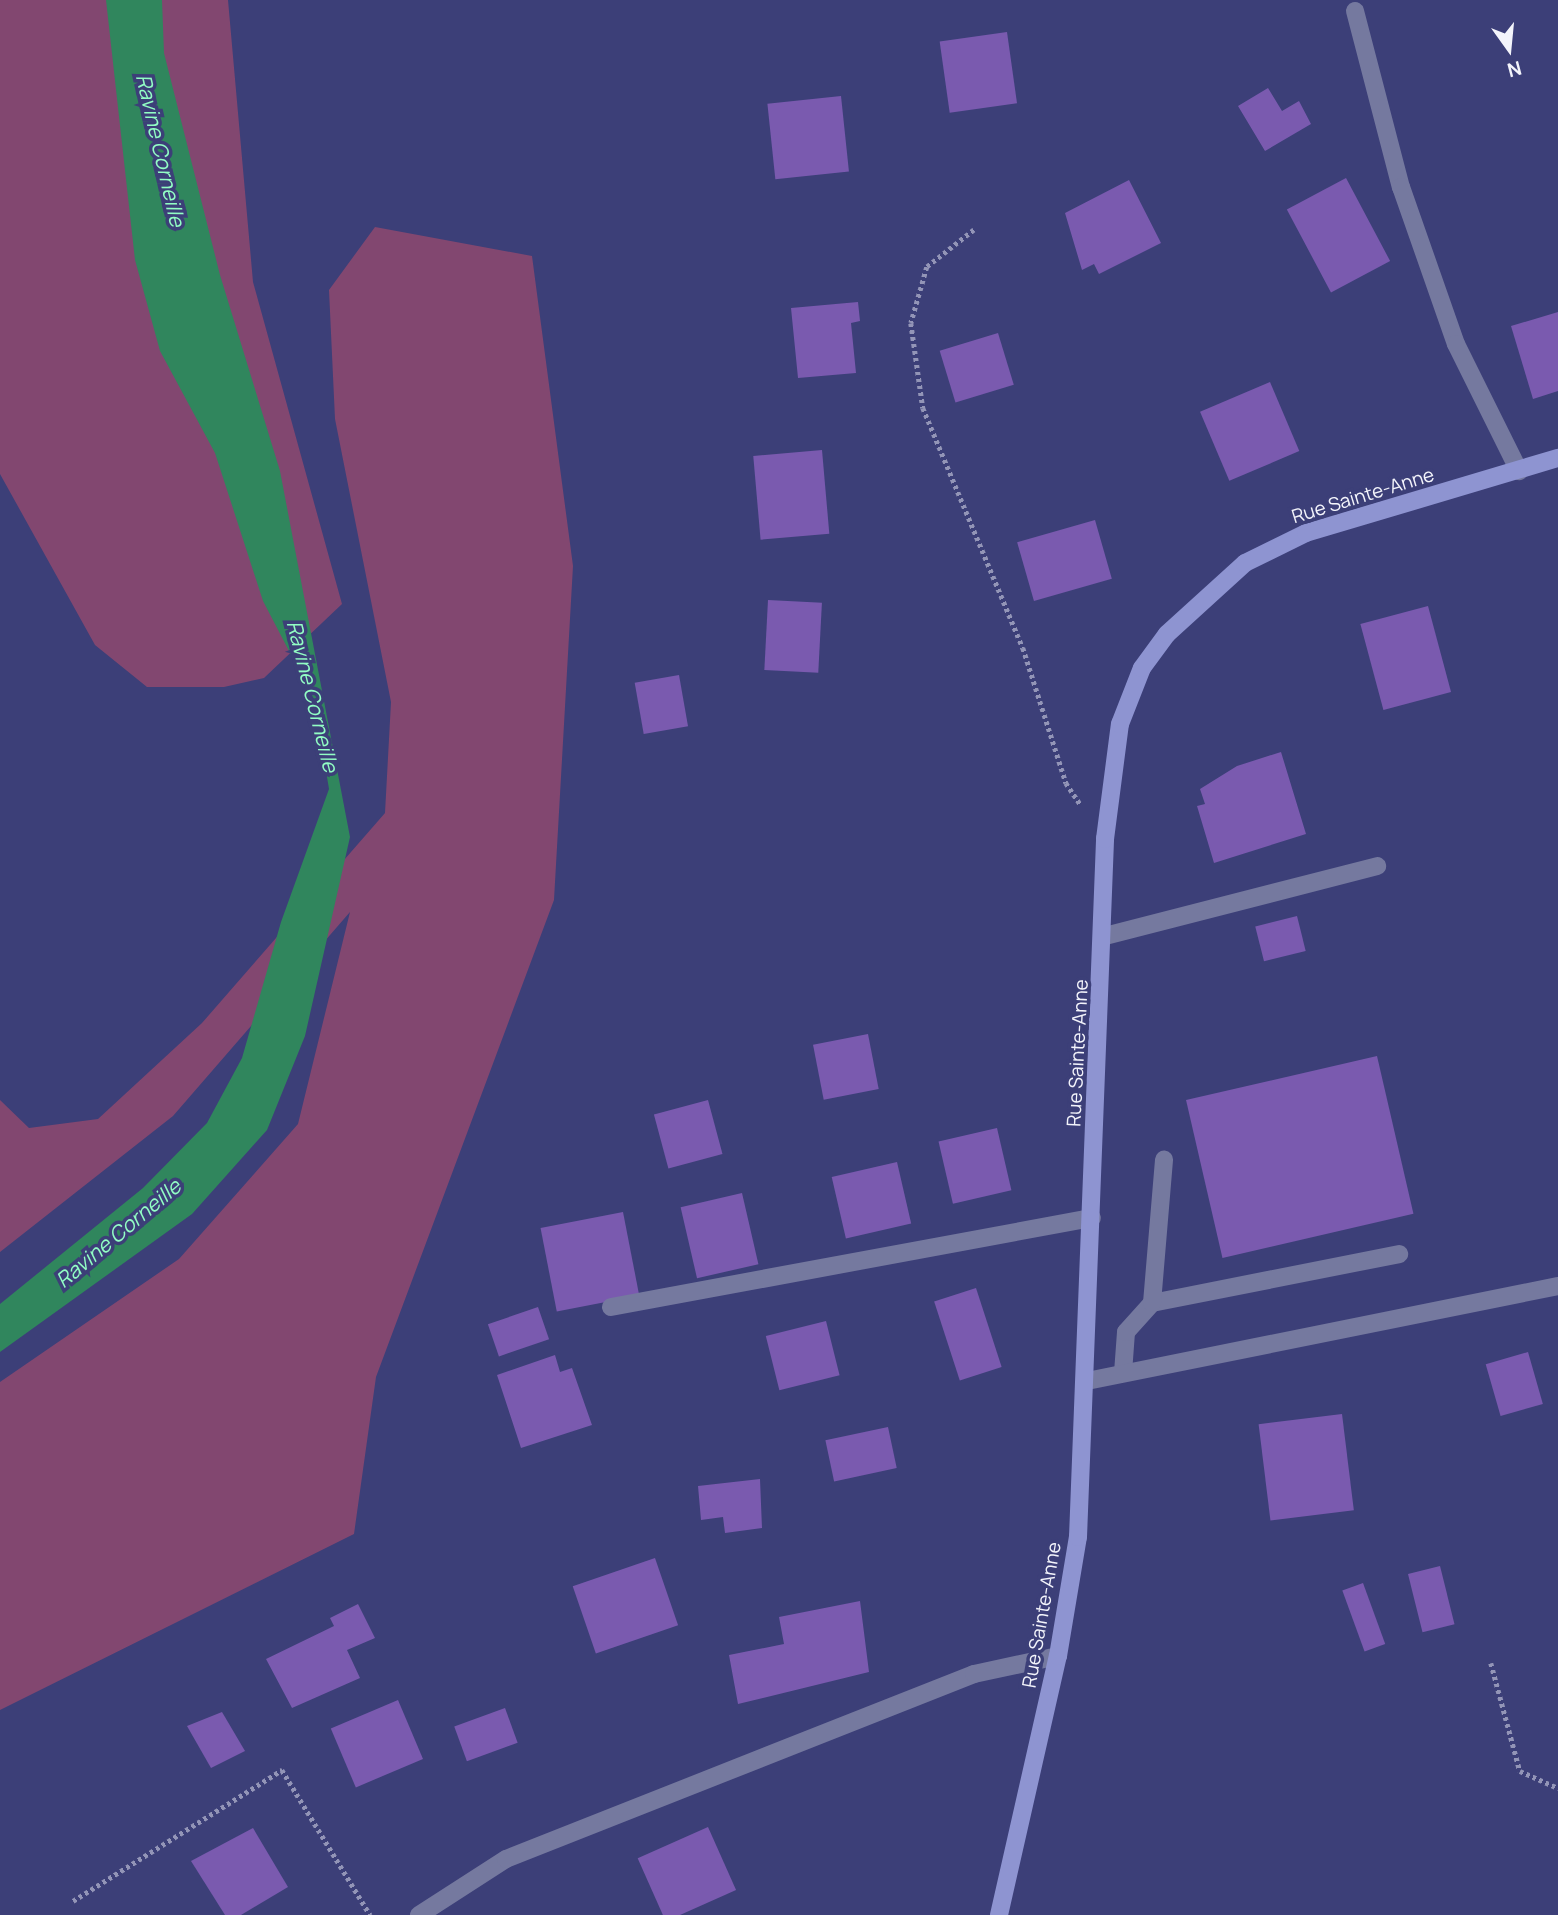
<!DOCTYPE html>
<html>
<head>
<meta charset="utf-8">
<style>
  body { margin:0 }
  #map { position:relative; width:1558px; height:1915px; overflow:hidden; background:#3c3f78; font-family:Manrope,sans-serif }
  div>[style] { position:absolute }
  .green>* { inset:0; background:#824770 }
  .water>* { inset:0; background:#30865d }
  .building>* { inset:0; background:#7a5aaf; transform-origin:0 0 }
  .path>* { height:4.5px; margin-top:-2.25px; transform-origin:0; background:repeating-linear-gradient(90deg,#9395b7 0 3.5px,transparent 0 7px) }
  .lane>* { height:18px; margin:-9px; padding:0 9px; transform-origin:9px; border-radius:9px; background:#75799f }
  .street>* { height:18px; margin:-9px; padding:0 9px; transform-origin:9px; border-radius:9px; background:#75799f }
  .secondary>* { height:18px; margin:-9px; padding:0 9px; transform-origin:9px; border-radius:9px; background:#8e94d1 }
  span { translate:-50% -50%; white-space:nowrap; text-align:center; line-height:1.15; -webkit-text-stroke:7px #3c3f78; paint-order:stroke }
  .street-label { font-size:19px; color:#f3f4fb }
  .water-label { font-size:21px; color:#92fec4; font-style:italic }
  .north { position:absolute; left:1474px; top:14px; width:70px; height:70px; -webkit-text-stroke:5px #3c3f78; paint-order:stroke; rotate:165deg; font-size:19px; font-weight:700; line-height:28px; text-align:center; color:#f3f4fb }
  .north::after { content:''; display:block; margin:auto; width:24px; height:32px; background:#f3f4fb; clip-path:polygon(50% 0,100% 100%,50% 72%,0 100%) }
</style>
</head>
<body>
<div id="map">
  <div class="green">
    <i style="clip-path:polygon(0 0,228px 0,253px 282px,342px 604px,264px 678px,224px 687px,147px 687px,95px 645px,0 474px)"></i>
    <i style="clip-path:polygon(375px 227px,532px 256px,573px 566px,554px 900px,376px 1377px,354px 1534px,0 1710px,0 1382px,179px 1259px,298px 1124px,350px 912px,173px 1116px,0 1252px,0 1100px,29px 1128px,98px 1119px,202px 1023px,385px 813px,391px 702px,335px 419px,329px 290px)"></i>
  </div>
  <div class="water">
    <i style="clip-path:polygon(106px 0,162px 0,164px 53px,220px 275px,280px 471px,350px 837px,305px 1036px,267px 1130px,192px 1214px,0 1352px,0 1304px,143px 1188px,207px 1123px,242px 1058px,281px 922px,329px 789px,314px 699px,263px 601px,215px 453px,160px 351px,135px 260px)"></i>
  </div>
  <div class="building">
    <i style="left:1007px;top:32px;width:72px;height:68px;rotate:82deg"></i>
    <i style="clip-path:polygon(1268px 88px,1282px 111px,1299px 101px,1311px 124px,1265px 151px,1238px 106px)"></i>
    <i style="left:841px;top:96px;width:76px;height:74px;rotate:84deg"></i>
    <i style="left:1346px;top:178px;width:94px;height:67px;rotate:62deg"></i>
    <i style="clip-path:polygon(1129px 180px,1161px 243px,1099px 274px,1094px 264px,1082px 270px,1065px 213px)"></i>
    <i style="clip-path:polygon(858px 302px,860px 321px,851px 323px,856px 373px,798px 378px,791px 308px)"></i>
    <i style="clip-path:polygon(1558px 312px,1558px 391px,1533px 399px,1511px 326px)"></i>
    <i style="left:998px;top:333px;width:54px;height:61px;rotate:73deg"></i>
    <i style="left:1270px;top:382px;width:75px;height:76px;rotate:67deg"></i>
    <i style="left:822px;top:450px;width:84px;height:69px;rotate:85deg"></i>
    <i style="left:1095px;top:520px;width:61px;height:81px;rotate:74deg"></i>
    <i style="left:768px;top:600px;width:54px;height:70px;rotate:3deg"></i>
    <i style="left:1428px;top:606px;width:89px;height:70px;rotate:75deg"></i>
    <i style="left:679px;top:675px;width:52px;height:45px;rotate:80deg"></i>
    <i style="clip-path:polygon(1281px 752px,1306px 834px,1214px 863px,1197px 806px,1205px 804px,1200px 789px,1237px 766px)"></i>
    <i style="left:1297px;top:916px;width:36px;height:43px;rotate:76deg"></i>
    <i style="left:868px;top:1034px;width:56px;height:56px;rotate:79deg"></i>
    <i style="left:1377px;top:1056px;width:162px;height:196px;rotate:77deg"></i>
    <i style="left:708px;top:1100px;width:56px;height:56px;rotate:75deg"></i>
    <i style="left:997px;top:1128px;width:64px;height:60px;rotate:77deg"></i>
    <i style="left:897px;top:1162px;width:63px;height:67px;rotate:77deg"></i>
    <i style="left:742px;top:1193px;width:73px;height:63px;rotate:77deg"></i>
    <i style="left:623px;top:1212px;width:85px;height:84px;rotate:79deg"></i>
    <i style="left:976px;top:1288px;width:83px;height:44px;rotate:72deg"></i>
    <i style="left:538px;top:1307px;width:34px;height:53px;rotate:71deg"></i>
    <i style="left:826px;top:1321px;width:56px;height:62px;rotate:76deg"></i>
    <i style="left:1528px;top:1352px;width:54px;height:44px;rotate:74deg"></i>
    <i style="clip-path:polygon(555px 1355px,560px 1372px,572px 1368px,592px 1425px,521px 1448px,497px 1375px)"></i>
    <i style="left:1342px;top:1414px;width:97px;height:84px;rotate:83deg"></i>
    <i style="left:888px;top:1427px;width:42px;height:64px;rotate:78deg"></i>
    <i style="clip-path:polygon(760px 1479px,762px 1528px,725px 1533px,723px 1517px,701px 1520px,698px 1486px)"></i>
    <i style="left:655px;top:1558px;width:71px;height:87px;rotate:71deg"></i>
    <i style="left:1440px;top:1566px;width:60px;height:33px;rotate:76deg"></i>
    <i style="left:1363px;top:1583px;width:65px;height:22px;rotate:70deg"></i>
    <i style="clip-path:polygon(860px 1601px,869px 1672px,738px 1704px,729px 1655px,784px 1644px,779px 1617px)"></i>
    <i style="clip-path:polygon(358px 1604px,375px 1638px,347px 1650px,360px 1678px,292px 1708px,266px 1659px,334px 1626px,330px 1618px)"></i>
    <i style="left:398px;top:1700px;width:64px;height:73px;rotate:67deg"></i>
    <i style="left:505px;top:1708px;width:37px;height:54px;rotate:70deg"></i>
    <i style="clip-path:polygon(222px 1712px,245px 1751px,211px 1768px,187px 1726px)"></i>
    <i style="left:708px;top:1827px;width:69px;height:77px;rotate:66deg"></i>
    <i style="clip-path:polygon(253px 1828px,288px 1887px,241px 1915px,225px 1915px,191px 1861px)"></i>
  </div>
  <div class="path">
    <i style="left:974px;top:230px;width:60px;rotate:141.8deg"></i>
    <i style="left:927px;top:267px;width:58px;rotate:105.9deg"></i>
    <i style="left:911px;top:323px;width:86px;rotate:82deg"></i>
    <i style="left:923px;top:408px;width:260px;rotate:67.4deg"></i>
    <i style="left:1023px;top:648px;width:142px;rotate:72.3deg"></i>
    <i style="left:1066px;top:783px;width:25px;rotate:56deg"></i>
    <i style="left:1491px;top:1663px;width:112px;rotate:75deg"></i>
    <i style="left:1520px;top:1771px;width:42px;rotate:24.1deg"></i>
    <i style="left:73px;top:1901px;width:247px;rotate:-32.1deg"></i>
    <i style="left:282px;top:1770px;width:170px;rotate:58.7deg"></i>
  </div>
  <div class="lane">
    <i style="left:1105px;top:936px;width:281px;rotate:-14.4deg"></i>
    <i style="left:1152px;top:1303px;width:252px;rotate:-11.2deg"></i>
    <i style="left:1123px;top:1373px;width:41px;rotate:-85.8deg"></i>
    <i style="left:1126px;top:1332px;width:39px;rotate:-48deg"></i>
    <i style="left:1152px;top:1303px;width:144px;rotate:-85.2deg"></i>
  </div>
  <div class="street">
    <i style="left:1355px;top:11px;width:182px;rotate:75.4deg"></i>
    <i style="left:1401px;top:187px;width:166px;rotate:70.7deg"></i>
    <i style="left:1456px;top:344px;width:142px;rotate:63.6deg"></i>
    <i style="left:611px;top:1307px;width:489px;rotate:-10.5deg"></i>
    <i style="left:1087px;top:1381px;width:480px;rotate:-11.4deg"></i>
    <i style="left:419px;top:1915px;width:103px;rotate:-32.8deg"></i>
    <i style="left:506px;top:1859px;width:503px;rotate:-21.57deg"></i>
    <i style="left:974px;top:1674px;width:86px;rotate:-12.1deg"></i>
  </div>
  <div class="secondary">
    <i style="left:999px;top:1915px;width:266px;rotate:-77.2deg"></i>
    <i style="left:1058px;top:1656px;width:121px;rotate:-80.5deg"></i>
    <i style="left:1078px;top:1537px;width:699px;rotate:-87.78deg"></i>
    <i style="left:1105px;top:839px;width:116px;rotate:-82.6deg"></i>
    <i style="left:1120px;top:724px;width:60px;rotate:-68.6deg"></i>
    <i style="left:1142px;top:668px;width:42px;rotate:-53.7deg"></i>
    <i style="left:1167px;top:634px;width:105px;rotate:-42.3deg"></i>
    <i style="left:1245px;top:563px;width:68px;rotate:-26.2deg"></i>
    <i style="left:1306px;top:533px;width:263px;rotate:-16.6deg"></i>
  </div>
  <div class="street-label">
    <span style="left:1363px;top:496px;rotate:-17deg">Rue Sainte-Anne</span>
    <span style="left:1078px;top:1053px;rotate:-87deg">Rue Sainte-Anne</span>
    <span style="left:1042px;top:1615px;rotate:-80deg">Rue Sainte-Anne</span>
  </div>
  <div class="water-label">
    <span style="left:161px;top:150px;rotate:77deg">Ravine Corneille</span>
    <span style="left:313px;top:696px;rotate:76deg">Ravine Corneille</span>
    <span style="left:118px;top:1233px;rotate:-40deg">Ravine Corneille</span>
  </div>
  <div class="north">N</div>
</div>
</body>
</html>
